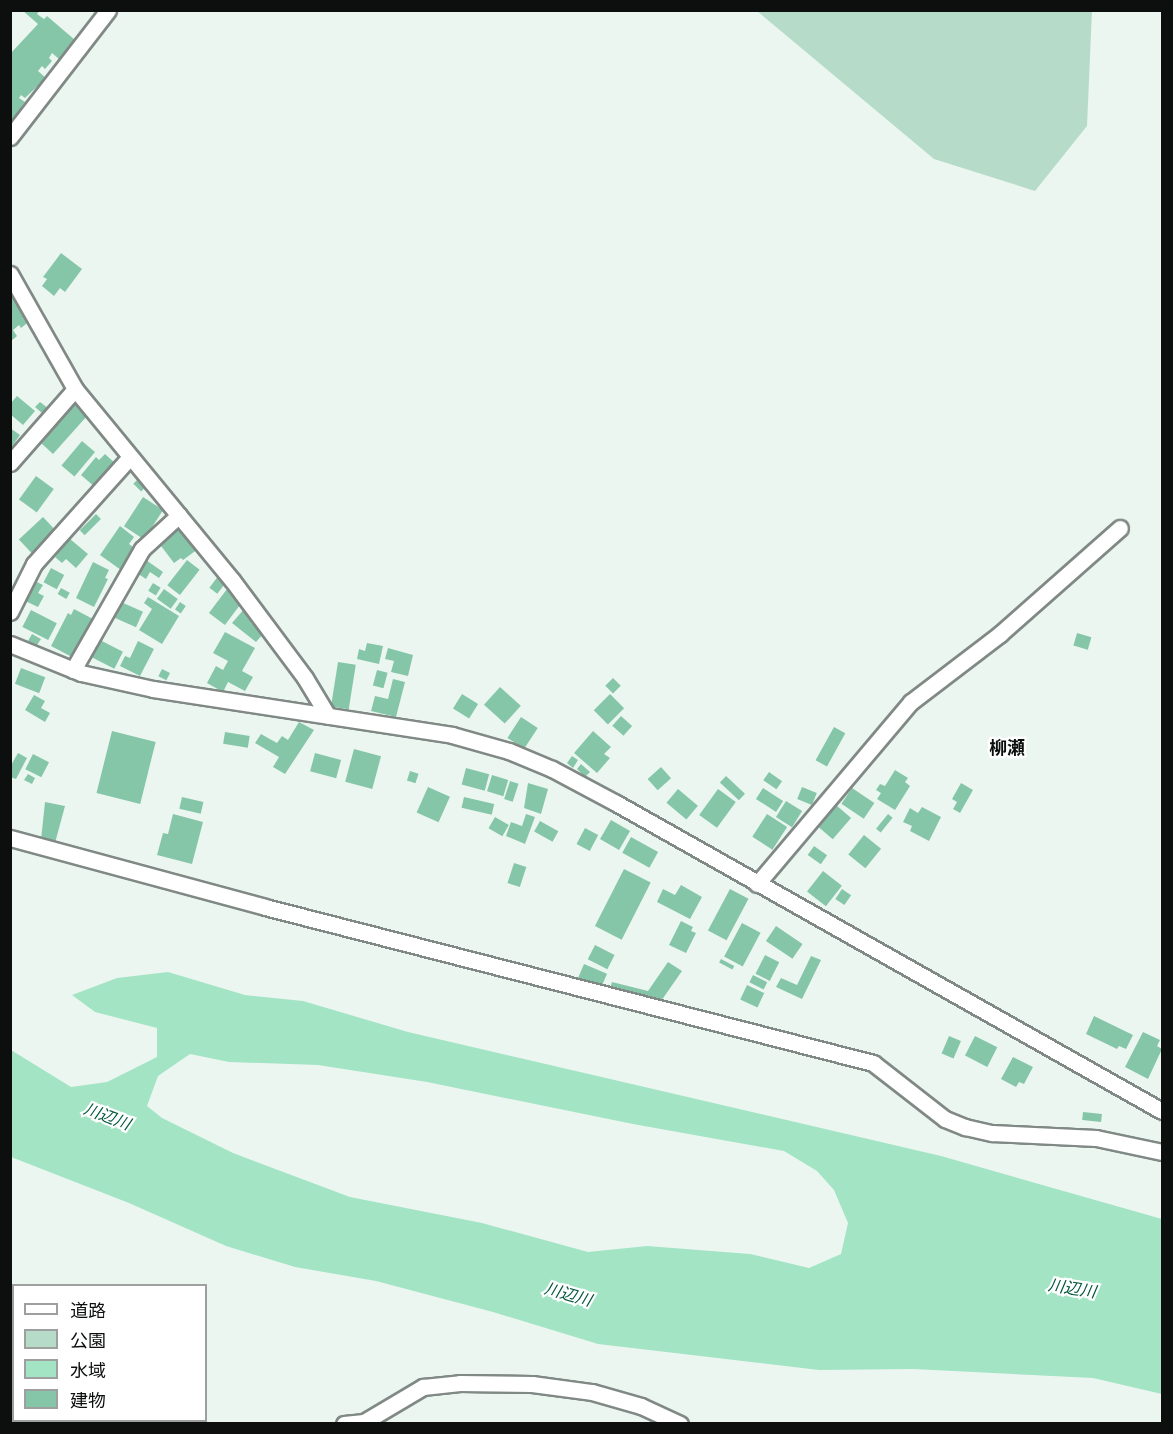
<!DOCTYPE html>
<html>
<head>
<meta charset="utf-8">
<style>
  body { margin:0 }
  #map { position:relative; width:1173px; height:1434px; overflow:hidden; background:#ecf6f1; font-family:Montserrat,"Noto Sans JP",sans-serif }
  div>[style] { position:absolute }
  .green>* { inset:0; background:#b6dcc9 }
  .water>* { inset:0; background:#a3e4c5 }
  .building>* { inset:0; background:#86c6a8; transform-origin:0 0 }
  .roads { filter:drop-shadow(2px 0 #808985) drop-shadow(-2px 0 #808985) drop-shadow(0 2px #808985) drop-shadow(0 -2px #808985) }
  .minor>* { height:15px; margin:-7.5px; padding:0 7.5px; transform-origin:7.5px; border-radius:7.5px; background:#fff }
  span { translate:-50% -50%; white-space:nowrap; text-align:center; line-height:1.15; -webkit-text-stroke:4.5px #fff; paint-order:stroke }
  .water-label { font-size:16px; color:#00563a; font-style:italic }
  .quarter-label { font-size:18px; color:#0c0f0e; font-weight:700 }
  .frame { position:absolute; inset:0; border:12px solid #0c0f0e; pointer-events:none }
  .legend { position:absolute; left:12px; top:1284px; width:195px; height:138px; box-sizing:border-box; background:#fff; border:2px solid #9e9f9f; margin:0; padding:8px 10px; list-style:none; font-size:18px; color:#0c0f0e }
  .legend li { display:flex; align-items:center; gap:12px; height:30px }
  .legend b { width:30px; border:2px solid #9e9f9f }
</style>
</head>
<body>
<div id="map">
  <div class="green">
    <i style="clip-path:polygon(757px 11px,1092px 11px,1087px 126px,1035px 191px,934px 159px)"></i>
  </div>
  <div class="water">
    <i style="clip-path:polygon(evenodd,168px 972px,245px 995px,303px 1001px,408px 1032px,941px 1156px,1162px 1219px,1162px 1394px,1093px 1378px,913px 1369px,819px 1370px,598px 1344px,493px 1312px,376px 1281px,295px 1267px,226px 1246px,129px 1203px,11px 1157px,11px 1050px,71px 1087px,107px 1082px,157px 1057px,157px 1028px,95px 1012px,72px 995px,117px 978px,168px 972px,190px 1054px,229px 1062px,318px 1065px,427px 1082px,633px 1124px,784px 1151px,817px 1171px,834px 1190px,848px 1223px,841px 1254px,809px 1268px,750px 1254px,647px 1246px,588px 1252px,482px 1223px,350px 1197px,233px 1153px,162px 1118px,147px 1106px,158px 1076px,190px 1054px)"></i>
  </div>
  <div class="building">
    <i style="clip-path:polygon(22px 10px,40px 10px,37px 14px,44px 19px,47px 16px,75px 40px,59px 59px,52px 53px,49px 58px,52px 61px,45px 69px,42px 66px,38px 71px,46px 78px,25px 98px,21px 95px,19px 98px,25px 102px,21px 107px,26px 111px,10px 130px,10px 54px,38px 24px)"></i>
    <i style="clip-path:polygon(61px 253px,82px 269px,65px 292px,60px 288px,54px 296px,42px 286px,47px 279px,43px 277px)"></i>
    <i style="clip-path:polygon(14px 290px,23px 305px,20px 307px,31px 320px,21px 328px,19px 325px,13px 330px,17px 336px,10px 342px,10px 293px)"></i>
    <i style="clip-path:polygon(17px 396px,35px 411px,23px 425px,10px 414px,10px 404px)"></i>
    <i style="clip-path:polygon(75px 398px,85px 407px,81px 411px,87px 416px,53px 454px,41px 443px,54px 428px,49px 424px)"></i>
    <i style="clip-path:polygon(40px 402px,48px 408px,43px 414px,35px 407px)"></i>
    <i style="clip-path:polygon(10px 428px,20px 435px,10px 449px)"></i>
    <i style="left:82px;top:441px;width:17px;height:32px;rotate:40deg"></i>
    <i style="clip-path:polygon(105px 454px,117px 465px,96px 488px,81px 475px,96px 457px,99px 460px)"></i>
    <i style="left:36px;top:476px;width:22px;height:29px;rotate:36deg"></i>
    <i style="left:139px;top:478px;width:11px;height:8px;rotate:45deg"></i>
    <i style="left:143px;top:497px;width:24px;height:35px;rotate:33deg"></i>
    <i style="left:96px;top:514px;width:7px;height:23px;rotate:45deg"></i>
    <i style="left:43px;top:517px;width:22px;height:33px;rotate:47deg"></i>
    <i style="clip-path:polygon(120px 526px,134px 537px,129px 544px,136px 549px,121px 570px,100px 555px)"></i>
    <i style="clip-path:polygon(180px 526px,198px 549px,183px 560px,181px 558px,174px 563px,158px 542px)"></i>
    <i style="clip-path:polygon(70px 539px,88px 554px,76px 568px,66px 559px,62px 563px,55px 557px)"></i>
    <i style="clip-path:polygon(146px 560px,163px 572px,159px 578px,150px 572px,146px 579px,137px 573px)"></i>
    <i style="left:187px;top:560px;width:16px;height:32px;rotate:38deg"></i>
    <i style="clip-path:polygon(93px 562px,109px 570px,105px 578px,108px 579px,94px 607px,76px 598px)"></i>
    <i style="left:51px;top:568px;width:15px;height:16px;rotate:28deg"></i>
    <i style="left:219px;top:575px;width:10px;height:16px;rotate:37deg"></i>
    <i style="clip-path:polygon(31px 579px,43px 585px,38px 593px,44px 596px,38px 607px,21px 599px)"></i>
    <i style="left:153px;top:583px;width:9px;height:9px;rotate:32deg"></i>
    <i style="left:61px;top:588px;width:10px;height:7px;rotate:29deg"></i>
    <i style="left:164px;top:589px;width:17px;height:12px;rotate:36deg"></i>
    <i style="left:227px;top:589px;width:20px;height:30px;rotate:37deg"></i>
    <i style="clip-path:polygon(148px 597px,179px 616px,162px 644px,139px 630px,152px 609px,144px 603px)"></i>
    <i style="left:121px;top:602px;width:24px;height:17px;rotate:24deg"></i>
    <i style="left:180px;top:602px;width:7px;height:9px;rotate:34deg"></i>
    <i style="clip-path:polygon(245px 608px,255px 617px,251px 623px,264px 633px,256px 642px,232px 623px)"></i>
    <i style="clip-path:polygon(74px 609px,93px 619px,72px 657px,51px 646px,68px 613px,71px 615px)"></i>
    <i style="left:31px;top:610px;width:29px;height:19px;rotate:27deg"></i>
    <i style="clip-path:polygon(225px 632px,255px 648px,242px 671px,253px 677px,245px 691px,228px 682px,223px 692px,207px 683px,216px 666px,223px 670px,228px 661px,213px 653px)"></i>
    <i style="left:1077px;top:633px;width:15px;height:13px;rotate:16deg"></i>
    <i style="clip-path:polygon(32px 634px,41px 639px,37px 645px,28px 641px)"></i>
    <i style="left:98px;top:639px;width:28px;height:19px;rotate:27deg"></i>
    <i style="clip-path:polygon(138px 641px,154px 649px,140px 676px,120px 666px,125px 656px,130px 658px)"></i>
    <i style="clip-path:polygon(367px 643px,383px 646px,379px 664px,357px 659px,359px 649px,365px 651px)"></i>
    <i style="clip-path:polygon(388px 648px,413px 655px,408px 676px,391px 672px,394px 661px,385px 659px)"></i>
    <i style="left:338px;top:662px;width:18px;height:45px;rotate:9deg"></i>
    <i style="left:21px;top:668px;width:26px;height:17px;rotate:21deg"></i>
    <i style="left:162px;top:669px;width:9px;height:8px;rotate:27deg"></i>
    <i style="left:377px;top:670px;width:11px;height:16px;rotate:15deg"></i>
    <i style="left:613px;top:678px;width:11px;height:11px;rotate:45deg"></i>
    <i style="clip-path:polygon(393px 679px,405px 682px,396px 717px,371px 711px,375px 696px,388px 699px)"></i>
    <i style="left:500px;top:687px;width:28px;height:24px;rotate:42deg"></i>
    <i style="left:462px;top:694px;width:19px;height:17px;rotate:32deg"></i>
    <i style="left:610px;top:694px;width:20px;height:23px;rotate:45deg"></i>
    <i style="clip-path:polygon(34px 695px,45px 701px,41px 708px,50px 713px,45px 722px,25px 710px)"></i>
    <i style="left:621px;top:716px;width:15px;height:13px;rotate:42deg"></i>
    <i style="left:521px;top:717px;width:20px;height:25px;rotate:33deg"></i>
    <i style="clip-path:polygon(299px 722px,314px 730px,285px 774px,273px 767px,279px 757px,255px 743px,261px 734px,277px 743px,282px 736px,288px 740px)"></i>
    <i style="left:834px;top:727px;width:13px;height:38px;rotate:29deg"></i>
    <i style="left:112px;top:731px;width:45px;height:64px;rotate:14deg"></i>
    <i style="clip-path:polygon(593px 731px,611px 747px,604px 754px,610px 758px,597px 773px,574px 753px)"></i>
    <i style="left:225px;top:732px;width:25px;height:12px;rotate:9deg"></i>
    <i style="left:354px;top:749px;width:28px;height:34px;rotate:15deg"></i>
    <i style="clip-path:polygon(18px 753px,27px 758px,16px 779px,10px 777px,10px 767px)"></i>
    <i style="left:315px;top:753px;width:27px;height:19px;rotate:15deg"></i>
    <i style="left:33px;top:754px;width:18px;height:17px;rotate:27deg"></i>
    <i style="clip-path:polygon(572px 756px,578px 760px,573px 768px,567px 763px)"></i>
    <i style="clip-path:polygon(581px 764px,590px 772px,585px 777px,577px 769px)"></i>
    <i style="left:661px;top:767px;width:15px;height:18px;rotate:48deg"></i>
    <i style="left:466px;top:768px;width:24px;height:17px;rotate:15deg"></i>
    <i style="clip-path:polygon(895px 770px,908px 778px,905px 782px,910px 786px,895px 810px,877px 799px,881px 793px,876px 790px,880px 784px,885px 786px)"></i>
    <i style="left:410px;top:771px;width:9px;height:10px;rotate:18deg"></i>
    <i style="left:769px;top:772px;width:16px;height:10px;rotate:35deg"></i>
    <i style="clip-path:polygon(28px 774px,35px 778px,32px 784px,24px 780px)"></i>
    <i style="left:492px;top:775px;width:17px;height:17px;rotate:17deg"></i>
    <i style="left:726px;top:776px;width:26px;height:9px;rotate:43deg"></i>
    <i style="left:510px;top:781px;width:9px;height:19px;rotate:18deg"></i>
    <i style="clip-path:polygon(528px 783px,548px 789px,541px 814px,524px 808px)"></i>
    <i style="clip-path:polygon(961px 783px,973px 790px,960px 813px,953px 809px,957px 802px,952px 799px)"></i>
    <i style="left:428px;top:787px;width:24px;height:28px;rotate:24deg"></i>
    <i style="left:802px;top:787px;width:16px;height:13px;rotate:22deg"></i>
    <i style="left:763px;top:788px;width:24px;height:13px;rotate:33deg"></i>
    <i style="left:852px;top:788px;width:27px;height:19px;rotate:34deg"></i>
    <i style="left:678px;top:789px;width:26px;height:18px;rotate:40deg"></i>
    <i style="left:718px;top:789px;width:22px;height:32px;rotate:36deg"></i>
    <i style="left:182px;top:797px;width:22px;height:12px;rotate:13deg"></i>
    <i style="left:464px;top:797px;width:31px;height:11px;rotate:13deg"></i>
    <i style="left:786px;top:801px;width:19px;height:19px;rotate:32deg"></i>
    <i style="clip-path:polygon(45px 802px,65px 806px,55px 843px,41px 840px)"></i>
    <i style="left:836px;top:805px;width:20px;height:28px;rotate:41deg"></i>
    <i style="clip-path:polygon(922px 807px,941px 817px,929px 841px,910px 831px,912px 826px,903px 822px,910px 808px,918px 813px)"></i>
    <i style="clip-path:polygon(173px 814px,203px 822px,192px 864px,157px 855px,163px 833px,168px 834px)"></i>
    <i style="clip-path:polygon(526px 814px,535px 817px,525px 844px,506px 836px,511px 822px,522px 826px)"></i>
    <i style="left:767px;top:814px;width:24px;height:27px;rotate:33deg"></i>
    <i style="left:888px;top:814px;width:6px;height:19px;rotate:39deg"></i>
    <i style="left:495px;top:817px;width:16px;height:13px;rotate:30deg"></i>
    <i style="left:611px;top:820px;width:22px;height:22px;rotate:30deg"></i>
    <i style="left:540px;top:821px;width:21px;height:12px;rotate:29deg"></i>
    <i style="left:585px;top:828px;width:15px;height:18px;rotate:28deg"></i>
    <i style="left:864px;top:835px;width:22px;height:25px;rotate:39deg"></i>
    <i style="left:631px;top:837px;width:31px;height:18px;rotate:29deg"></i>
    <i style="left:814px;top:846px;width:16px;height:11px;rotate:35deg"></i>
    <i style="left:514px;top:863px;width:13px;height:21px;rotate:18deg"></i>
    <i style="left:624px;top:869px;width:30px;height:64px;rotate:27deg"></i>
    <i style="left:823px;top:871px;width:24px;height:26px;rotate:38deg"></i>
    <i style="clip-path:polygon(681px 885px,702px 897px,690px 919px,657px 902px,663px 889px,675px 895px)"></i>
    <i style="left:730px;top:889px;width:21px;height:47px;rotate:28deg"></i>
    <i style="left:842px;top:889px;width:11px;height:12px;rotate:34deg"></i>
    <i style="clip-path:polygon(681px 921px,693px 927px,691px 931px,696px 933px,686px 953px,669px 945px)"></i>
    <i style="left:742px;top:923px;width:21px;height:38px;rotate:28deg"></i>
    <i style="left:776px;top:926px;width:32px;height:18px;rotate:34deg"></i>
    <i style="left:595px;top:945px;width:22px;height:16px;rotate:27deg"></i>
    <i style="left:765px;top:955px;width:16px;height:21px;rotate:27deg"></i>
    <i style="clip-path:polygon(811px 956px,821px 960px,802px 999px,776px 987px,781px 978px,797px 985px)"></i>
    <i style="left:721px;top:959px;width:15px;height:4px;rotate:28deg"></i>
    <i style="clip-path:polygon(668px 962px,682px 971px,659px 1004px,609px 992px,612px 982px,648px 991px)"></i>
    <i style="left:584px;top:964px;width:25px;height:16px;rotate:23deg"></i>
    <i style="left:753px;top:975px;width:16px;height:8px;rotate:27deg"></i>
    <i style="left:747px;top:985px;width:19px;height:16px;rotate:25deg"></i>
    <i style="clip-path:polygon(1094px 1016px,1133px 1035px,1126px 1049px,1119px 1046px,1117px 1049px,1086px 1034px)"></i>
    <i style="clip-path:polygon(1143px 1032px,1160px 1040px,1157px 1046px,1162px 1049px,1148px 1079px,1125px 1067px)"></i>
    <i style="left:949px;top:1036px;width:13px;height:19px;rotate:23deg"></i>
    <i style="left:975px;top:1036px;width:25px;height:22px;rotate:27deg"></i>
    <i style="clip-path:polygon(1013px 1057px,1033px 1067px,1024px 1084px,1019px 1082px,1016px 1087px,1001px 1079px)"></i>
    <i style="left:1083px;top:1112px;width:19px;height:8px;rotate:6deg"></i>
  </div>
  <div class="roads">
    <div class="minor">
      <i style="left:10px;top:137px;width:160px;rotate:-52.3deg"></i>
      <i style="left:10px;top:274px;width:132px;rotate:60.5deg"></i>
      <i style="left:75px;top:389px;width:247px;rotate:50.6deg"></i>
      <i style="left:232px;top:580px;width:122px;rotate:53.3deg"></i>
      <i style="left:305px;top:678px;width:44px;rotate:58.8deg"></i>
      <i style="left:10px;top:463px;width:98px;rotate:-48.7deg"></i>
      <i style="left:10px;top:612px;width:54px;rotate:-63.4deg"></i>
      <i style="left:34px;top:564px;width:144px;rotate:-48.1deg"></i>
      <i style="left:10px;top:644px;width:77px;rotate:22.2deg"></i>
      <i style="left:81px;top:673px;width:74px;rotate:12.5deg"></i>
      <i style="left:153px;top:689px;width:303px;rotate:8.7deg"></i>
      <i style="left:452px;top:735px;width:59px;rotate:15.7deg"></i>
      <i style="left:509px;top:751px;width:47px;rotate:22.7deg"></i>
      <i style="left:552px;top:769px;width:72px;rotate:28deg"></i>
      <i style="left:616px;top:803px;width:627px;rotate:29.43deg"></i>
      <i style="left:73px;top:670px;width:139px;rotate:-60.3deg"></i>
      <i style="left:142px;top:549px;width:50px;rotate:-42.6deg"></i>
      <i style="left:10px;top:838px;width:264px;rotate:15.1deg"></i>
      <i style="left:265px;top:907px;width:628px;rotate:14.39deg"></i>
      <i style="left:873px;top:1063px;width:91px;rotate:37.9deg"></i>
      <i style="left:945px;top:1119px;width:22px;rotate:22deg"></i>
      <i style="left:965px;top:1127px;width:28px;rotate:13deg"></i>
      <i style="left:992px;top:1133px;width:104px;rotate:2.8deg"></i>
      <i style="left:1096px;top:1138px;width:67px;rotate:12deg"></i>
      <i style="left:757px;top:884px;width:238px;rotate:-49.8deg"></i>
      <i style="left:911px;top:702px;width:112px;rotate:-37.4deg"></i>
      <i style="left:1000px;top:634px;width:160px;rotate:-41.5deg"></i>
      <i style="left:10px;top:1294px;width:4px;rotate:27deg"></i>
      <i style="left:10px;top:1326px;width:13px;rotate:-72deg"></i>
      <i style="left:344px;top:1424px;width:20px;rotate:-6deg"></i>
      <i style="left:364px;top:1422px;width:69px;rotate:-30.7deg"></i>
      <i style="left:423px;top:1387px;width:37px;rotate:-6deg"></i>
      <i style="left:460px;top:1383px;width:72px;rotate:0.8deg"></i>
      <i style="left:532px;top:1384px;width:61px;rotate:7.6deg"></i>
      <i style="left:592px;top:1392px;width:51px;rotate:15.9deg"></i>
      <i style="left:641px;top:1406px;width:43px;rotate:24.8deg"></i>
    </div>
  </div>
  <div class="water-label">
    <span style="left:107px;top:1117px;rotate:21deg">川辺川</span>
    <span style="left:1072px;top:1289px;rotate:9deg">川辺川</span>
    <span style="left:568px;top:1295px;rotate:16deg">川辺川</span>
  </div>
  <div class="quarter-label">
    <span style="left:1007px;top:748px">柳瀬</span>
  </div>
  <div class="frame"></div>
  <ul class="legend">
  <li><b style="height:8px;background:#fff"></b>道路</li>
  <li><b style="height:16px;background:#b6dcc9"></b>公園</li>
  <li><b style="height:16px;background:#a3e4c5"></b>水域</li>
  <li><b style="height:16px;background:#86c6a8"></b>建物</li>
  </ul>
</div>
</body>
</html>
